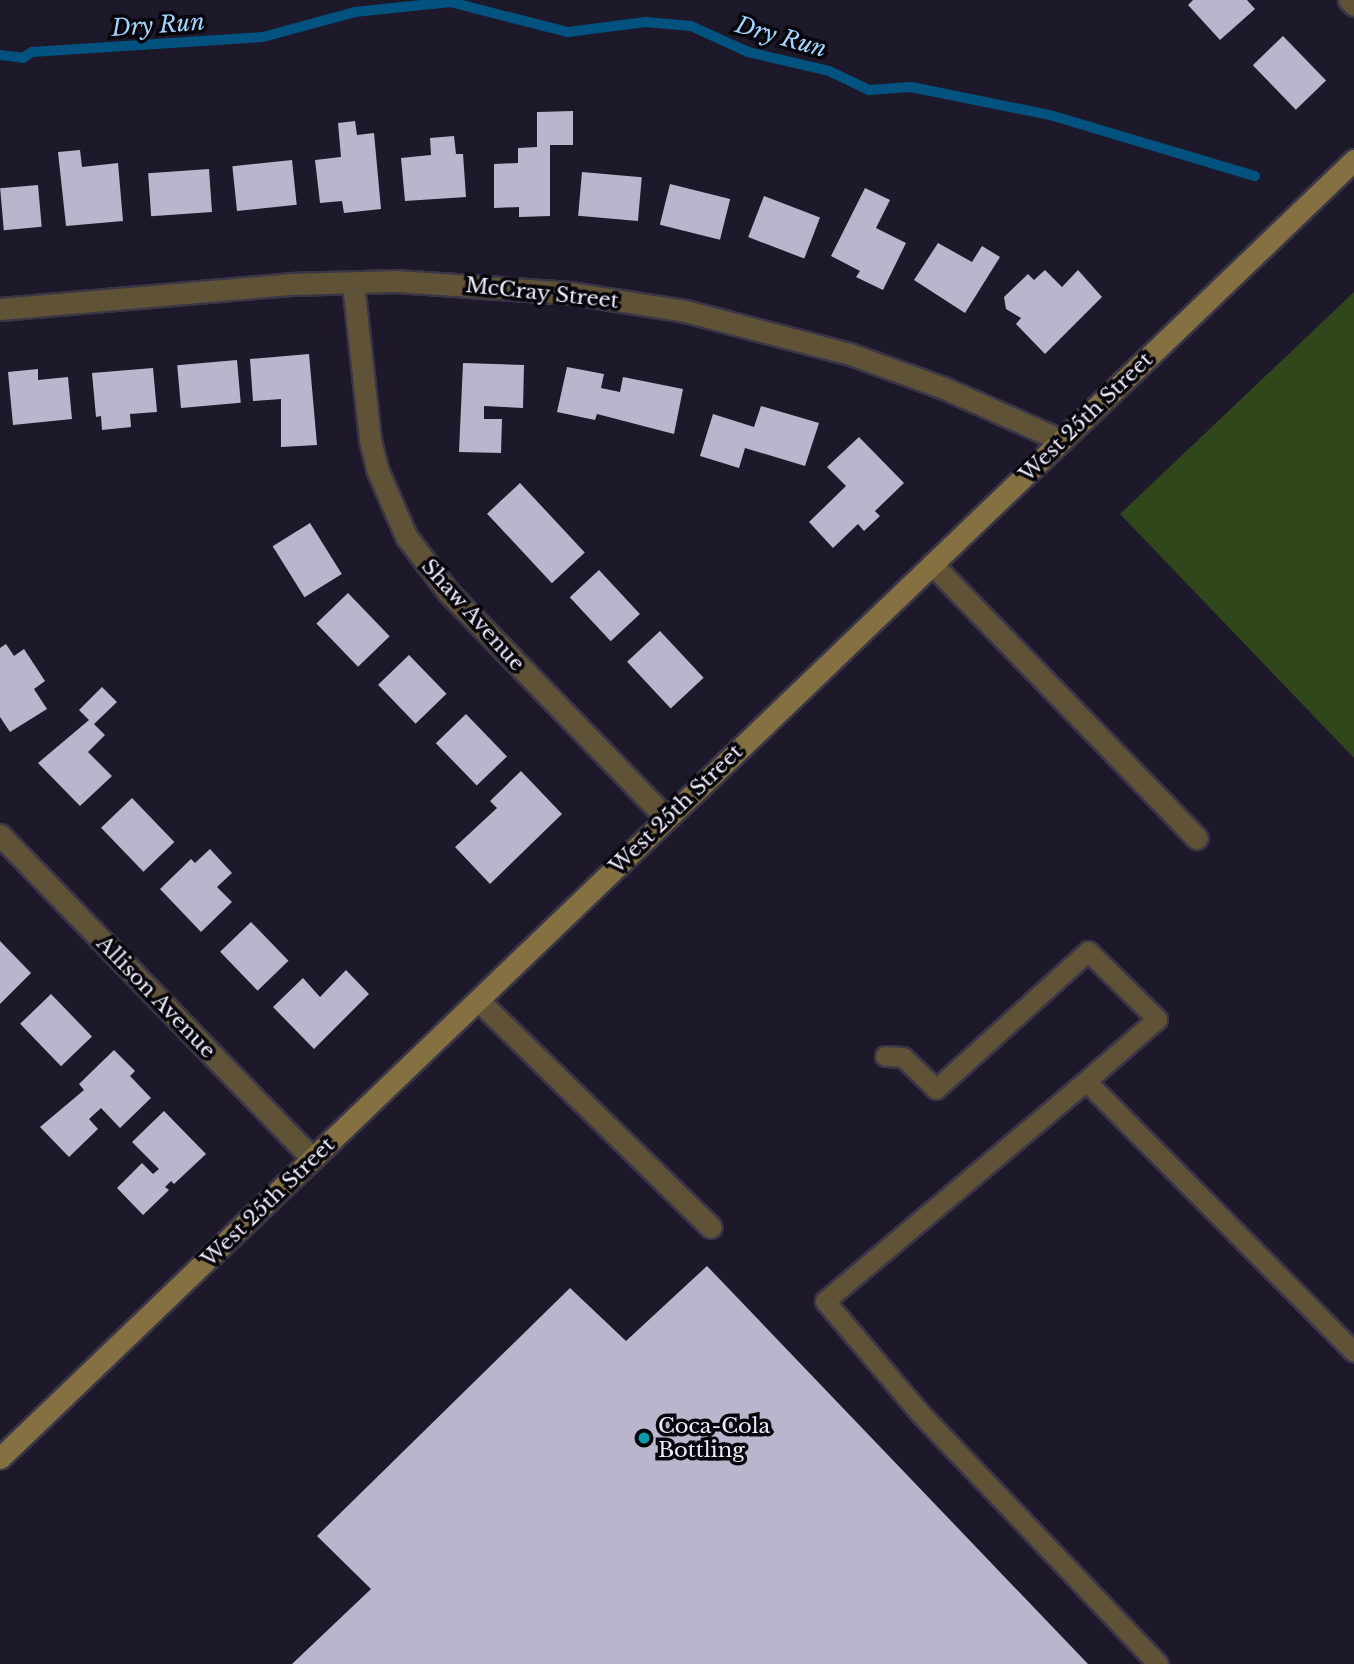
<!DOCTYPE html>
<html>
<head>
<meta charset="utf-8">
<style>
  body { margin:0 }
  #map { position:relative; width:1354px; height:1664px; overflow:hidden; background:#1d192b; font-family:"Libre Baskerville",serif }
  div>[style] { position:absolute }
  .green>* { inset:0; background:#30471c }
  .stream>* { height:10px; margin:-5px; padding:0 5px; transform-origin:5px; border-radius:5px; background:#025280 }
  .building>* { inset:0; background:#bab5cd; transform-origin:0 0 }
  .roads { filter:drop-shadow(2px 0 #3a3648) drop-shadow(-2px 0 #3a3648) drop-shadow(0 2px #3a3648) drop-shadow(0 -2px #3a3648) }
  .lane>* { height:19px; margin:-9.5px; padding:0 9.5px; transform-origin:9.5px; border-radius:9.5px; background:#5f5236 }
  .street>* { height:21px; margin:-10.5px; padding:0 10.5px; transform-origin:10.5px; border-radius:10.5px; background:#5f5236 }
  .secondary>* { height:21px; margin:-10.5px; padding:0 10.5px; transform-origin:10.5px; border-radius:10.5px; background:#857042 }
  .dots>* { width:19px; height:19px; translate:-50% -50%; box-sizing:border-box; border:4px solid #07060d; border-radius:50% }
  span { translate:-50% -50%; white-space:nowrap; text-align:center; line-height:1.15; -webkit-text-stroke:7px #07060d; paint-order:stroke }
  .street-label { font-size:21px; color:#eeebf8 }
  .poi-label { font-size:21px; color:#eeebf8 }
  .left { translate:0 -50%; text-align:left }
  .water-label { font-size:23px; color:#a1d5fe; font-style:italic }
</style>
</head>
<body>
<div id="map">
  <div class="green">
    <i style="clip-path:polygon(1354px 292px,1354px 758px,1120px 514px)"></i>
  </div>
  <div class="stream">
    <i style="left:0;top:55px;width:23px;rotate:7deg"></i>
    <i style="left:23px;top:58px;width:11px;rotate:-34deg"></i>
    <i style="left:32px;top:52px;width:231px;rotate:-3.7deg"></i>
    <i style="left:263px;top:37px;width:95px;rotate:-15.2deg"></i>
    <i style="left:355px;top:12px;width:96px;rotate:-6deg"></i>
    <i style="left:450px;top:2px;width:122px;rotate:14.3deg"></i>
    <i style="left:568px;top:32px;width:78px;rotate:-7.4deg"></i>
    <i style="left:645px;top:22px;width:46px;rotate:5deg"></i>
    <i style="left:691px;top:26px;width:63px;rotate:24.5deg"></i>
    <i style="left:748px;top:52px;width:83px;rotate:13.2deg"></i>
    <i style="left:829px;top:71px;width:44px;rotate:25.4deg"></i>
    <i style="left:869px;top:90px;width:42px;rotate:-4.1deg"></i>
    <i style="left:911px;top:87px;width:142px;rotate:11.4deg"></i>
    <i style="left:1050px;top:115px;width:214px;rotate:16.6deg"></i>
  </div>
  <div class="building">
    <i style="clip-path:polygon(1193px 0,1247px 0,1255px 9px,1220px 40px,1188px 5px)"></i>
    <i style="left:1283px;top:36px;width:62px;height:42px;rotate:46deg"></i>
    <i style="clip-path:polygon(573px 111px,573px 145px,550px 145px,550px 216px,519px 217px,519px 207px,494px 208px,494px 164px,518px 163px,518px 148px,537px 147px,537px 112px)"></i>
    <i style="clip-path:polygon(355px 121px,357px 135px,374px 133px,381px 209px,344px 213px,342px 201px,320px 203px,315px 160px,341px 157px,338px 123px)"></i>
    <i style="clip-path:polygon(454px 136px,456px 154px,463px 154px,466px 197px,405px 201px,401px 158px,431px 155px,430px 138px)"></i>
    <i style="clip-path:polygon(80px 150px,82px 167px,118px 163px,123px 221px,66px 226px,58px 152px)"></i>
    <i style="left:292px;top:160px;width:45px;height:60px;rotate:84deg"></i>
    <i style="left:209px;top:169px;width:43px;height:61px;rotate:86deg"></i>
    <i style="left:582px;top:172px;width:60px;height:44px;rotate:5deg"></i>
    <i style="left:670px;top:184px;width:62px;height:42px;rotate:14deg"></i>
    <i style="left:38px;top:185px;width:42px;height:38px;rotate:85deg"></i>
    <i style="clip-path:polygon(865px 188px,890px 200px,876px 228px,906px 243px,883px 290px,856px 277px,860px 271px,831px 256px)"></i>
    <i style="left:764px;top:196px;width:60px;height:44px;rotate:21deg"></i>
    <i style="clip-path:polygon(938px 243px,972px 262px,982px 246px,1000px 257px,965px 313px,914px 280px)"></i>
    <i style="clip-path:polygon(1045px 270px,1062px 287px,1078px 270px,1102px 297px,1045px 354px,1016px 324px,1021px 318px,1006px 309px,1004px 297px,1028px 274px,1034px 280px)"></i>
    <i style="clip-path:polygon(309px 354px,317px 445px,281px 447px,281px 399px,253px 401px,250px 359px)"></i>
    <i style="left:237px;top:360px;width:43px;height:60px;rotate:85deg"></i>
    <i style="clip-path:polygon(463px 363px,524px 365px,523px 408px,484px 406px,484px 419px,502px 419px,501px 453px,459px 452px)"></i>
    <i style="clip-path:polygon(567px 367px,604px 374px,601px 388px,620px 392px,623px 377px,683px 389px,674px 434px,597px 414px,595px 420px,557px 412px)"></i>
    <i style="clip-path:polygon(153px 368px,157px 412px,130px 414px,131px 427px,102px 430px,101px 416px,96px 417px,92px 373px)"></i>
    <i style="clip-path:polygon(38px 369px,38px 380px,68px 377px,72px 419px,13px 425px,8px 372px)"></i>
    <i style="clip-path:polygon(761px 406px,819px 423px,805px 466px,745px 448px,739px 468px,700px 456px,713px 414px,754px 427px)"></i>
    <i style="clip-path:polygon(859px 437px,904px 483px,875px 511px,880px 516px,864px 531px,858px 524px,833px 548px,809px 522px,846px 486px,827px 467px)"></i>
    <i style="left:520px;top:483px;width:95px;height:45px;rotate:47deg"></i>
    <i style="left:310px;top:523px;width:60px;height:44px;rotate:58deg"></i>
    <i style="left:599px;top:570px;width:60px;height:40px;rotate:47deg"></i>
    <i style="left:348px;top:593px;width:60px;height:44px;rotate:46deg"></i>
    <i style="left:660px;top:631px;width:64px;height:45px;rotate:47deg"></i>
    <i style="clip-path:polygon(6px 644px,14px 656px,24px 649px,45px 681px,34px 689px,47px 709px,10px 732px,0 717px,0 648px)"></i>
    <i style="left:409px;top:655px;width:54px;height:43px;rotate:46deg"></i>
    <i style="clip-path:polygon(102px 687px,117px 702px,94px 724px,105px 735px,88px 752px,112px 776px,80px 806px,38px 763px,89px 720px,79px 710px)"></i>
    <i style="left:466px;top:714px;width:59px;height:42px;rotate:46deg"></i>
    <i style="clip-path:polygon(521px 771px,562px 814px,490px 884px,455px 847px,497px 808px,490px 801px)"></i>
    <i style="left:132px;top:798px;width:61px;height:43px;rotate:46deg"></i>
    <i style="clip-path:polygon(210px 849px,232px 873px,217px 887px,232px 902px,201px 932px,160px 889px,191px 859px,195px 863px)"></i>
    <i style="left:251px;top:922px;width:54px;height:43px;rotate:46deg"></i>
    <i style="clip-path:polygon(0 941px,31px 973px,0 1004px)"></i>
    <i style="clip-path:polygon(346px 970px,369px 994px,314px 1049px,273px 1007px,303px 978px,320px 997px)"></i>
    <i style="left:51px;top:994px;width:59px;height:43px;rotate:46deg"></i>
    <i style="clip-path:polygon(114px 1050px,135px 1071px,130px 1076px,151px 1098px,120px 1128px,101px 1108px,89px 1119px,98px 1129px,69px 1157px,40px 1127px,84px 1090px,79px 1084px)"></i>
    <i style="clip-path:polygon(164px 1111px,206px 1154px,174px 1184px,171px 1181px,165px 1187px,169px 1190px,143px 1215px,117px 1188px,142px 1163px,153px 1174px,159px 1169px,132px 1142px)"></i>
    <i style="clip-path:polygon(707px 1266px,1088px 1664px,292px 1664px,371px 1589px,317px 1536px,570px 1288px,626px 1341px)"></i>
  </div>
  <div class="roads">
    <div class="lane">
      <i style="left:885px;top:1056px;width:18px;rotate:3deg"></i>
      <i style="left:903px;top:1057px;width:46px;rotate:44.1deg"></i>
      <i style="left:936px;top:1089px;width:205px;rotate:-42.2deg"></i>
      <i style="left:1088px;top:951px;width:97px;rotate:44.6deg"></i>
      <i style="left:1157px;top:1019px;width:94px;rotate:138.9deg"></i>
      <i style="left:1086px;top:1081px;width:381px;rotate:45.3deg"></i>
      <i style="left:1086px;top:1081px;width:341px;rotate:139.9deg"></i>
      <i style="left:825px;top:1301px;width:145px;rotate:49.7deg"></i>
      <i style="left:919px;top:1412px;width:347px;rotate:46.5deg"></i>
    </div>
    <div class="street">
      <i style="left:1349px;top:0;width:7px;rotate:45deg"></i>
      <i style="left:353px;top:283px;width:158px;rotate:83.8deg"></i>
      <i style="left:370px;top:440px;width:30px;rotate:76deg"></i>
      <i style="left:377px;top:469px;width:73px;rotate:66.6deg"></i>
      <i style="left:406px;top:536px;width:71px;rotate:53deg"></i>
      <i style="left:449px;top:593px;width:313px;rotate:46deg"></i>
      <i style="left:0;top:309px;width:291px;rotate:-4.9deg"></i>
      <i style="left:290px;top:284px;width:106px;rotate:-1.6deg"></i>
      <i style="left:396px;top:281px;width:175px;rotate:3.9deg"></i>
      <i style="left:571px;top:293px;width:115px;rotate:9deg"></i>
      <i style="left:685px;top:311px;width:171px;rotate:14.6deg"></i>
      <i style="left:850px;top:354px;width:100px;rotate:19.9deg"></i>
      <i style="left:944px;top:388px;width:128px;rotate:24deg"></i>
      <i style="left:932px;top:564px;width:381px;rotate:46deg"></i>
      <i style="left:0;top:835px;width:450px;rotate:46deg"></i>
      <i style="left:478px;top:1000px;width:325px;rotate:44.3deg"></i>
    </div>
    <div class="secondary">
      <i style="left:0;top:1458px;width:1876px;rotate:-43.79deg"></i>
    </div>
  </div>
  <div class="dots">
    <i style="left:644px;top:1438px;background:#0f9aa8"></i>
  </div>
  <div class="street-label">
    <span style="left:542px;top:293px;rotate:6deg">McCray Street</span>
    <span style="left:1086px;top:417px;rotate:-44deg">West 25th Street</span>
    <span style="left:473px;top:615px;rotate:48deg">Shaw Avenue</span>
    <span style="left:676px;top:809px;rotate:-44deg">West 25th Street</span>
    <span style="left:156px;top:997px;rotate:46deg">Allison Avenue</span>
    <span style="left:268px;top:1202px;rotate:-44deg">West 25th Street</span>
  </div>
  <div class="poi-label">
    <span class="left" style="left:658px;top:1438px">Coca-Cola<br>Bottling</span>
  </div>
  <div class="water-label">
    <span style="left:158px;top:25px;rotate:-4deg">Dry Run</span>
    <span style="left:781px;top:37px;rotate:16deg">Dry Run</span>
  </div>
</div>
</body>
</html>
